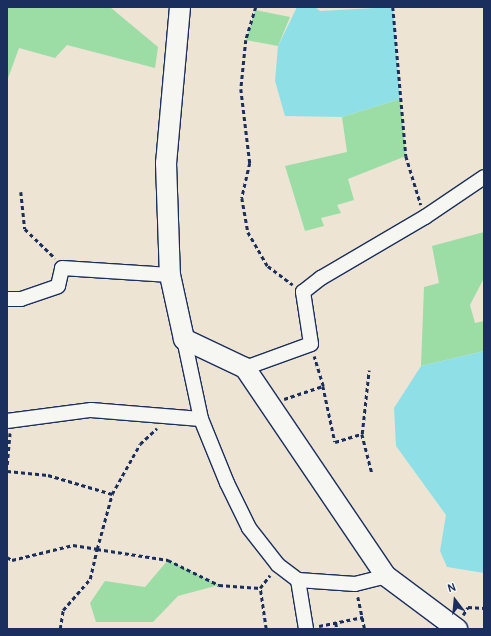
<!DOCTYPE html>
<html>
<head>
<meta charset="utf-8">
<style>
  body { margin:0 }
  #map { position:relative; width:491px; height:636px; overflow:hidden; background:#ede4d4; font-family:Pangolin,sans-serif }
  div>[style] { position:absolute }
  .green>* { inset:0; background:#9cdda6 }
  .water>* { inset:0; background:#8fe0e6 }
  .path>* { height:2.5px; margin-top:-1.25px; transform-origin:0; background:repeating-linear-gradient(90deg,#1b2f5e 0 4px,transparent 0 7px) }
  .roads { filter:drop-shadow(1px 0 #1b2f5e) drop-shadow(-1px 0 #1b2f5e) drop-shadow(0 1px #1b2f5e) drop-shadow(0 -1px #1b2f5e) }
  .minor>* { height:14px; margin:-7px; padding:0 7px; transform-origin:7px; border-radius:7px; background:#f6f6f2 }
  .secondary>* { height:20px; margin:-10px; padding:0 10px; transform-origin:10px; border-radius:10px; background:#f6f6f2 }
  span { translate:-50% -50%; white-space:nowrap; text-align:center; line-height:1.15; -webkit-text-stroke:3px #f6f6f2; paint-order:stroke }
  .frame { position:absolute; inset:0; border:8px solid #1b2f5e; pointer-events:none }
  .north { position:absolute; left:435px; top:580px; width:40px; height:40px; -webkit-text-stroke:3px #f6f6f2; paint-order:stroke; rotate:344deg; font-size:11px; font-weight:700; line-height:16px; text-align:center; color:#1b2f5e }
  .north::after { content:''; display:block; margin:auto; width:14px; height:18px; background:#1b2f5e; clip-path:polygon(50% 0,100% 100%,50% 72%,0 100%) }
</style>
</head>
<body>
<div id="map">
  <div class="green">
    <i style="clip-path:polygon(7px 7px,110px 7px,158px 47px,155px 68px,67px 45px,55px 58px,19px 48px,7px 81px)"></i>
    <i style="clip-path:polygon(255px 10px,290px 17px,278px 46px,246px 40px)"></i>
    <i style="clip-path:polygon(400px 99px,406px 156px,348px 179px,354px 200px,337px 205px,341px 213px,321px 218px,324px 226px,305px 231px,285px 166px,347px 152px,342px 117px)"></i>
    <i style="clip-path:polygon(484px 232px,484px 278px,470px 305px,475px 323px,484px 321px,484px 351px,421px 366px,424px 287px,439px 283px,432px 246px)"></i>
    <i style="clip-path:polygon(168px 560px,219px 585px,178px 596px,153px 622px,96px 622px,90px 603px,105px 581px,145px 587px)"></i>
  </div>
  <div class="water">
    <i style="clip-path:polygon(297px 7px,315px 7px,320px 11px,393px 7px,400px 99px,342px 117px,285px 116px,275px 81px,278px 46px)"></i>
    <i style="clip-path:polygon(484px 351px,484px 573px,447px 567px,440px 551px,446px 515px,396px 446px,394px 408px,421px 366px)"></i>
  </div>
  <div class="path">
    <i style="left:256px;top:7px;width:34px;rotate:107deg"></i>
    <i style="left:246px;top:40px;width:49px;rotate:95.8deg"></i>
    <i style="left:241px;top:89px;width:75px;rotate:83.1deg"></i>
    <i style="left:250px;top:163px;width:36px;rotate:103deg"></i>
    <i style="left:242px;top:198px;width:35px;rotate:80deg"></i>
    <i style="left:248px;top:232px;width:39px;rotate:60deg"></i>
    <i style="left:268px;top:266px;width:31px;rotate:37deg"></i>
    <i style="left:393px;top:7px;width:150px;rotate:85deg"></i>
    <i style="left:406px;top:156px;width:51px;rotate:73deg"></i>
    <i style="left:21px;top:192px;width:37px;rotate:84deg"></i>
    <i style="left:25px;top:229px;width:42px;rotate:44deg"></i>
    <i style="left:323px;top:386px;width:57px;rotate:77.9deg"></i>
    <i style="left:335px;top:442px;width:28px;rotate:-17deg"></i>
    <i style="left:362px;top:434px;width:64px;rotate:-83.8deg"></i>
    <i style="left:284px;top:399px;width:41px;rotate:-18.4deg"></i>
    <i style="left:323px;top:386px;width:31px;rotate:-107deg"></i>
    <i style="left:362px;top:434px;width:40px;rotate:75.6deg"></i>
    <i style="left:7px;top:465px;width:32px;rotate:-85deg"></i>
    <i style="left:7px;top:471px;width:41px;rotate:5.6deg"></i>
    <i style="left:48px;top:475px;width:67px;rotate:16.5deg"></i>
    <i style="left:7px;top:557px;width:6px;rotate:31deg"></i>
    <i style="left:12px;top:560px;width:63px;rotate:-13.8deg"></i>
    <i style="left:73px;top:545px;width:24px;rotate:9deg"></i>
    <i style="left:97px;top:549px;width:57px;rotate:-74.7deg"></i>
    <i style="left:112px;top:494px;width:57px;rotate:-60.8deg"></i>
    <i style="left:140px;top:444px;width:23px;rotate:-43deg"></i>
    <i style="left:358px;top:597px;width:33px;rotate:78deg"></i>
    <i style="left:463px;top:615px;width:9px;rotate:-58deg"></i>
    <i style="left:468px;top:607px;width:16px;rotate:4deg"></i>
    <i style="left:336px;top:623px;width:6px;rotate:81deg"></i>
    <i style="left:319px;top:626px;width:45px;rotate:-11.6deg"></i>
    <i style="left:60px;top:629px;width:19px;rotate:-81deg"></i>
    <i style="left:63px;top:610px;width:41px;rotate:-48.9deg"></i>
    <i style="left:90px;top:579px;width:31px;rotate:-77deg"></i>
    <i style="left:97px;top:549px;width:72px;rotate:8.8deg"></i>
    <i style="left:168px;top:560px;width:57px;rotate:26.1deg"></i>
    <i style="left:219px;top:585px;width:41px;rotate:4.2deg"></i>
    <i style="left:266px;top:629px;width:41px;rotate:-98.3deg"></i>
    <i style="left:260px;top:588px;width:16px;rotate:-52deg"></i>
  </div>
  <div class="roads">
    <div class="minor">
      <i style="left:7px;top:299px;width:14px"></i>
      <i style="left:21px;top:299px;width:39px;rotate:-19deg"></i>
      <i style="left:58px;top:286px;width:18px;rotate:-77deg"></i>
      <i style="left:62px;top:268px;width:108px;rotate:3.7deg"></i>
      <i style="left:184px;top:339px;width:82px;rotate:78deg"></i>
      <i style="left:201px;top:419px;width:69px;rotate:67.9deg"></i>
      <i style="left:227px;top:483px;width:50px;rotate:63.9deg"></i>
      <i style="left:249px;top:528px;width:47px;rotate:51.9deg"></i>
      <i style="left:278px;top:565px;width:25px;rotate:37deg"></i>
      <i style="left:298px;top:580px;width:57px;rotate:4deg"></i>
      <i style="left:355px;top:584px;width:32px;rotate:-14deg"></i>
      <i style="left:245px;top:368px;width:70px;rotate:-20deg"></i>
      <i style="left:311px;top:344px;width:53px;rotate:-98.7deg"></i>
      <i style="left:303px;top:292px;width:23px;rotate:-38deg"></i>
      <i style="left:321px;top:278px;width:121px;rotate:-30.4deg"></i>
      <i style="left:425px;top:217px;width:71px;rotate:-34.1deg"></i>
      <i style="left:7px;top:421px;width:85px;rotate:-7.5deg"></i>
      <i style="left:91px;top:410px;width:110px;rotate:4.7deg"></i>
      <i style="left:298px;top:580px;width:50px;rotate:80.7deg"></i>
    </div>
    <div class="secondary">
      <i style="left:180px;top:7px;width:157px;rotate:95.1deg"></i>
      <i style="left:166px;top:163px;width:112px;rotate:88deg"></i>
      <i style="left:170px;top:275px;width:66px;rotate:77.7deg"></i>
      <i style="left:184px;top:339px;width:68px;rotate:25.4deg"></i>
      <i style="left:245px;top:368px;width:251px;rotate:55.9deg"></i>
      <i style="left:386px;top:576px;width:89px;rotate:36.7deg"></i>
    </div>
  </div>
  <div class="frame"></div>
  <div class="north">N</div>
</div>
</body>
</html>
